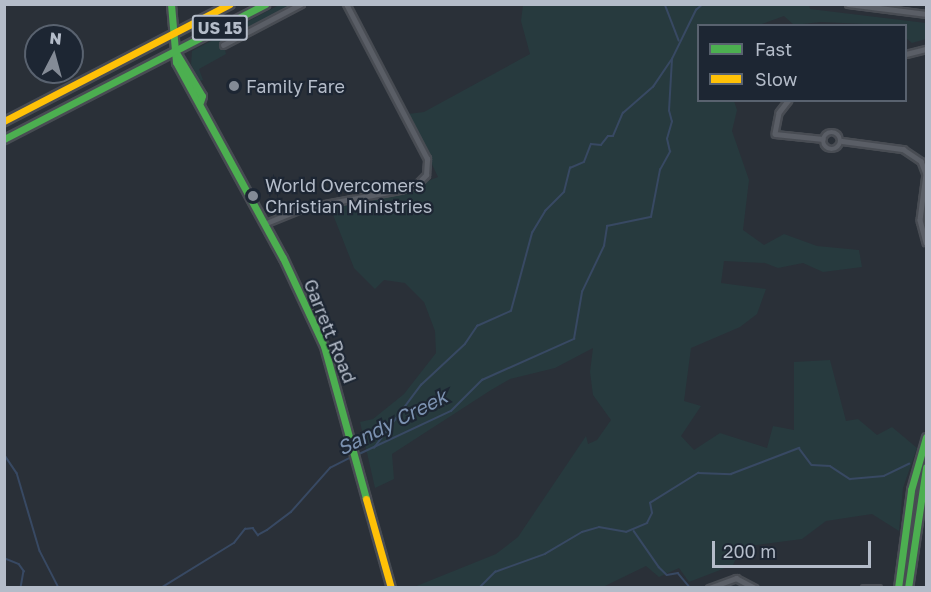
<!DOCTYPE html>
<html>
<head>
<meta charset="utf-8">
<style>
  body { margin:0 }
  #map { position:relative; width:931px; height:592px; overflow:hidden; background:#2a3038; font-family:"Golos Text",sans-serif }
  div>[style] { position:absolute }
  .green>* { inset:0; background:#273a3e }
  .stream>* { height:1.5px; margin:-0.75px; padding:0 0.75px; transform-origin:0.75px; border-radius:0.75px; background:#384963 }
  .roads { filter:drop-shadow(2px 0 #484c53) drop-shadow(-2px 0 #484c53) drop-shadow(0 2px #484c53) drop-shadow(0 -2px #484c53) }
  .street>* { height:4.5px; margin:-2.25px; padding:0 2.25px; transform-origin:2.25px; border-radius:2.25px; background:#5a5e66 }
  .street>.ring { margin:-2.25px; padding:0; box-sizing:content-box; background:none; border:4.5px solid #5a5e66; border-radius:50% }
  .fast>* { height:7px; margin:-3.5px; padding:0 3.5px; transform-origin:3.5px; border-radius:3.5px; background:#4caf50 }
  .slow>* { height:7px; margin:-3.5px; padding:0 3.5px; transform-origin:3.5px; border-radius:3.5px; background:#ffc107 }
  .dots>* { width:16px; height:16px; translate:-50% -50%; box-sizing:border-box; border:3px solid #1d2633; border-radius:50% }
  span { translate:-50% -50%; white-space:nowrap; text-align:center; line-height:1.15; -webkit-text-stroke:4.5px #1d2633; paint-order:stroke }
  .shield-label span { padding:2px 4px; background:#1d2633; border:2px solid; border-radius:4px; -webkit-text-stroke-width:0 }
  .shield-label { font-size:16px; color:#b4bcc9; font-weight:700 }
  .poi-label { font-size:18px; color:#b4bcc9 }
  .left { translate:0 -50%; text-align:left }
  .street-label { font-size:18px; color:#b4bcc9 }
  .water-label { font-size:20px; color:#7c92b1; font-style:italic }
  .frame { position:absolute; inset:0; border:6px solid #b4bcc9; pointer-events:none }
  .legend { position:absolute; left:697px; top:24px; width:210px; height:78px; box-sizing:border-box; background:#1d2633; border:2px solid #59626f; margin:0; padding:8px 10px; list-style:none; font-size:18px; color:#b4bcc9 }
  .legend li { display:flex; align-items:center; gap:12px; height:30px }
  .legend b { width:30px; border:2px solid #59626f }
  .north { position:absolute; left:24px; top:24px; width:60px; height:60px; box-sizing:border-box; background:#1d2633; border:2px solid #59626f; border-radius:50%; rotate:6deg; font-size:16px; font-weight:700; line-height:24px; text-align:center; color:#b4bcc9 }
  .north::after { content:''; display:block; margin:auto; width:21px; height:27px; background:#848b96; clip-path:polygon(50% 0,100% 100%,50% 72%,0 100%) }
  .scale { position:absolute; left:712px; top:541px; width:159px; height:27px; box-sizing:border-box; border:3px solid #b4bcc9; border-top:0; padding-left:8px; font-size:18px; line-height:21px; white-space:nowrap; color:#b4bcc9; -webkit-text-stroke:4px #1d2633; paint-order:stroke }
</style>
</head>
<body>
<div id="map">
  <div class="green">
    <i style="clip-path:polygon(809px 4px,810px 9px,926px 23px,926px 39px,912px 43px,906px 38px,906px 26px,821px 22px,794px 25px,784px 16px,759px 25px,698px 26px,698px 100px,734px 101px,737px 110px,732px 131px,749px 180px,743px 230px,764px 245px,784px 234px,817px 246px,859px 250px,862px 267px,823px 272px,803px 263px,778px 268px,765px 263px,724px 261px,721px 283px,766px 289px,757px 314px,740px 327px,691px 348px,684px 401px,701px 406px,681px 436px,694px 450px,720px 433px,767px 448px,773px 426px,794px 430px,794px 362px,830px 360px,846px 421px,858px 419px,877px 435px,892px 427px,917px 448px,903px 488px,899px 531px,872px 514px,826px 521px,802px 539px,741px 547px,733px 565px,689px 582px,679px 568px,659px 577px,646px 566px,603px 587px,414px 587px,496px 554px,518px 537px,586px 436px,588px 444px,597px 440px,611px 420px,593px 395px,590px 372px,593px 348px,555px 368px,510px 379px,491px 390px,392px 454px,394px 479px,375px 488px,360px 422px,373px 419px,404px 394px,436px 353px,435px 331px,424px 302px,405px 283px,384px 280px,375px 289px,354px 268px,330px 207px,398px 193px,438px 177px,408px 114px,424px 112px,530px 54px,521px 21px,523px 5px)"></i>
    <i style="clip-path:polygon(279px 5px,294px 5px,223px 41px,226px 54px,199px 69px,203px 80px,199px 81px,191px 64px,192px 51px)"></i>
  </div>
  <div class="stream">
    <i style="left:665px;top:4px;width:39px;rotate:69deg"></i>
    <i style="left:374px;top:448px;width:79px;rotate:-53.3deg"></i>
    <i style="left:421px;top:385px;width:60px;rotate:-43deg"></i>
    <i style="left:465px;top:344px;width:22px;rotate:-56deg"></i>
    <i style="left:477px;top:326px;width:37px;rotate:-24deg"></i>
    <i style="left:511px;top:311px;width:81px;rotate:-74.9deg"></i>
    <i style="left:532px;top:233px;width:26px;rotate:-59deg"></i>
    <i style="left:545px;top:211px;width:27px;rotate:-45deg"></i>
    <i style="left:564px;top:192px;width:25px;rotate:-76deg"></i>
    <i style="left:570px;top:168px;width:15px;rotate:-23deg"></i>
    <i style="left:584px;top:162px;width:19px;rotate:-69deg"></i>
    <i style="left:591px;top:144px;width:10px;rotate:6deg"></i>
    <i style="left:601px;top:145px;width:11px;rotate:-52deg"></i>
    <i style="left:608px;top:136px;width:5px"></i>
    <i style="left:613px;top:136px;width:25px;rotate:-67deg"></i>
    <i style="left:623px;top:113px;width:40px;rotate:-41deg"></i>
    <i style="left:653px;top:87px;width:32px;rotate:-56deg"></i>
    <i style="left:4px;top:454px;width:23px;rotate:56deg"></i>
    <i style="left:17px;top:473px;width:81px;rotate:73.6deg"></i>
    <i style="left:40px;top:551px;width:42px;rotate:62.8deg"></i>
    <i style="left:357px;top:455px;width:104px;rotate:-25.1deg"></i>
    <i style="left:451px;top:411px;width:44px;rotate:-45deg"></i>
    <i style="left:482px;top:380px;width:101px;rotate:-24deg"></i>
    <i style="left:574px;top:339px;width:48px;rotate:-80.3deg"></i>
    <i style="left:582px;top:292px;width:51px;rotate:-64.4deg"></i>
    <i style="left:604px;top:246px;width:20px;rotate:-81deg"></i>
    <i style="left:607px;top:226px;width:45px;rotate:-11.6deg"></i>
    <i style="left:651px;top:217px;width:48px;rotate:-79.2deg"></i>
    <i style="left:660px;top:170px;width:21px;rotate:-61deg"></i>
    <i style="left:670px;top:152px;width:13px;rotate:-103deg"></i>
    <i style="left:667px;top:139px;width:18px;rotate:-74deg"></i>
    <i style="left:672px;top:122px;width:11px;rotate:-105deg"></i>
    <i style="left:669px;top:111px;width:52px;rotate:-86.7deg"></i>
    <i style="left:672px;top:59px;width:55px;rotate:-63.9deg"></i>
    <i style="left:696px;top:10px;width:9px;rotate:-41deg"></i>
    <i style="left:634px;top:531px;width:44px;rotate:55.2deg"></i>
    <i style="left:659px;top:567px;width:11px;rotate:45deg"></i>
    <i style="left:667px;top:575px;width:11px;rotate:-10deg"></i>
    <i style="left:678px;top:573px;width:17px;rotate:50deg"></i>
    <i style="left:4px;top:558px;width:16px;rotate:22deg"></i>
    <i style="left:19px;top:564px;width:9px;rotate:54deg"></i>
    <i style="left:24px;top:571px;width:17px;rotate:100deg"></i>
    <i style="left:161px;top:588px;width:86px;rotate:-31.7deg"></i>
    <i style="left:234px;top:543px;width:18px;rotate:-52deg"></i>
    <i style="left:245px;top:529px;width:8px;rotate:-7deg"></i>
    <i style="left:253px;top:528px;width:9px;rotate:54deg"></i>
    <i style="left:258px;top:535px;width:10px;rotate:-29deg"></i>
    <i style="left:267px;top:530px;width:30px;rotate:-37deg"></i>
    <i style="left:291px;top:512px;width:59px;rotate:-48.4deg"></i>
    <i style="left:330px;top:468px;width:25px;rotate:-27deg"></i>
    <i style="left:479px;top:588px;width:23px;rotate:-45deg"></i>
    <i style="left:495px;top:572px;width:53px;rotate:-19.8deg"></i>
    <i style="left:545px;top:554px;width:43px;rotate:-30.7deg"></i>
    <i style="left:582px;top:532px;width:18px;rotate:-16deg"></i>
    <i style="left:599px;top:527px;width:27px;rotate:10deg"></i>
    <i style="left:626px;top:532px;width:23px;rotate:-23deg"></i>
    <i style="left:647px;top:523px;width:11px;rotate:-63deg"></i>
    <i style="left:652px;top:513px;width:10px;rotate:-101deg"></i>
    <i style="left:650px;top:503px;width:57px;rotate:-32deg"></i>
    <i style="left:698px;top:473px;width:33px;rotate:2deg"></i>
    <i style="left:731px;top:474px;width:73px;rotate:-20.9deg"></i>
    <i style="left:799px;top:448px;width:21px;rotate:53deg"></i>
    <i style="left:812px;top:465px;width:18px;rotate:3deg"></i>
    <i style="left:830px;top:466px;width:24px;rotate:33deg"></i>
    <i style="left:850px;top:479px;width:34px;rotate:-5deg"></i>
    <i style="left:884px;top:476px;width:28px;rotate:-26deg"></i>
  </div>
  <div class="roads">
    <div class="street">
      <i style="left:848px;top:4px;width:79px;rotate:7.3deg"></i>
      <i style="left:223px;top:45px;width:88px;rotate:-27.7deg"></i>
      <i style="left:906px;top:54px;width:21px;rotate:-14deg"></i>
      <i style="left:789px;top:100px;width:16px;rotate:128deg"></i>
      <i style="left:779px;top:113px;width:21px;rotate:101deg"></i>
      <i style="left:775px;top:134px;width:48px;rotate:5.9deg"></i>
      <i class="ring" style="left:823px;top:132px;width:13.5px;height:13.5px"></i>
      <i style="left:842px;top:141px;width:62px;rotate:7.5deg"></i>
      <i style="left:903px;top:149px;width:22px;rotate:34deg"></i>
      <i style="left:921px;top:161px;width:14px;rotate:69deg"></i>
      <i style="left:926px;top:174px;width:46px;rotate:97.4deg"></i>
      <i style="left:920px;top:220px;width:23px;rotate:75deg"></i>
      <i style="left:264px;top:224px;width:42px;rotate:-22.3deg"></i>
      <i style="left:303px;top:208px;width:99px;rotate:-10.5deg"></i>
      <i style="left:400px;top:190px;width:18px;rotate:-19deg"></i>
      <i style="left:417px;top:184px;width:13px;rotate:-45deg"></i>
      <i style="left:426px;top:175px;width:16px;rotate:-86deg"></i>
      <i style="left:427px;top:159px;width:175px;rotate:-117.6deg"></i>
      <i style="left:709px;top:588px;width:29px;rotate:-20deg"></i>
      <i style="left:736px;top:578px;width:21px;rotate:28deg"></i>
      <i style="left:864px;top:588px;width:15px"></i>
    </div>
    <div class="fast">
      <i style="left:171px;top:4px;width:58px;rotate:85.1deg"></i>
      <i style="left:176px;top:62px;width:223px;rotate:61.4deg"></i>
      <i style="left:283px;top:258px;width:97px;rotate:65deg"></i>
      <i style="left:324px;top:346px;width:159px;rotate:74.6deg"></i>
      <i style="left:175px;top:51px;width:52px;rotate:59deg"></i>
      <i style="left:202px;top:96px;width:6px;rotate:108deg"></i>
      <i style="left:4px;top:139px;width:294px;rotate:-27.3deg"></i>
      <i style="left:898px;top:588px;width:99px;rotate:-82.4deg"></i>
      <i style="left:911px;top:490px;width:55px;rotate:-74.2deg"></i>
      <i style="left:908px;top:588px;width:122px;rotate:-81.5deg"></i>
    </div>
    <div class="slow">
      <i style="left:4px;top:121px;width:254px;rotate:-27.4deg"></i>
      <i style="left:366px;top:499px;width:92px;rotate:74.3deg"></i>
    </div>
  </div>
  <div class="dots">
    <i style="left:234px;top:86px;background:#848b96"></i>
    <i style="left:253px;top:196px;background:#848b96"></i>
  </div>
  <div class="shield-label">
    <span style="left:220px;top:28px">US 15</span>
  </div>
  <div class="poi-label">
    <span class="left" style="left:246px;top:86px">Family Fare</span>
    <span class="left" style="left:265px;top:196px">World Overcomers<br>Christian Ministries</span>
  </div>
  <div class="street-label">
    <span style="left:330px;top:331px;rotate:68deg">Garrett Road</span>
  </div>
  <div class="water-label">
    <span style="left:392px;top:422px;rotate:-27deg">Sandy Creek</span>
  </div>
  <div class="frame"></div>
  <ul class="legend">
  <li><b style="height:8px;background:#4caf50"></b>Fast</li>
  <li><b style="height:8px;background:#ffc107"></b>Slow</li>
  </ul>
  <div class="north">N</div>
  <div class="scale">200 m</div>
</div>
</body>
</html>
